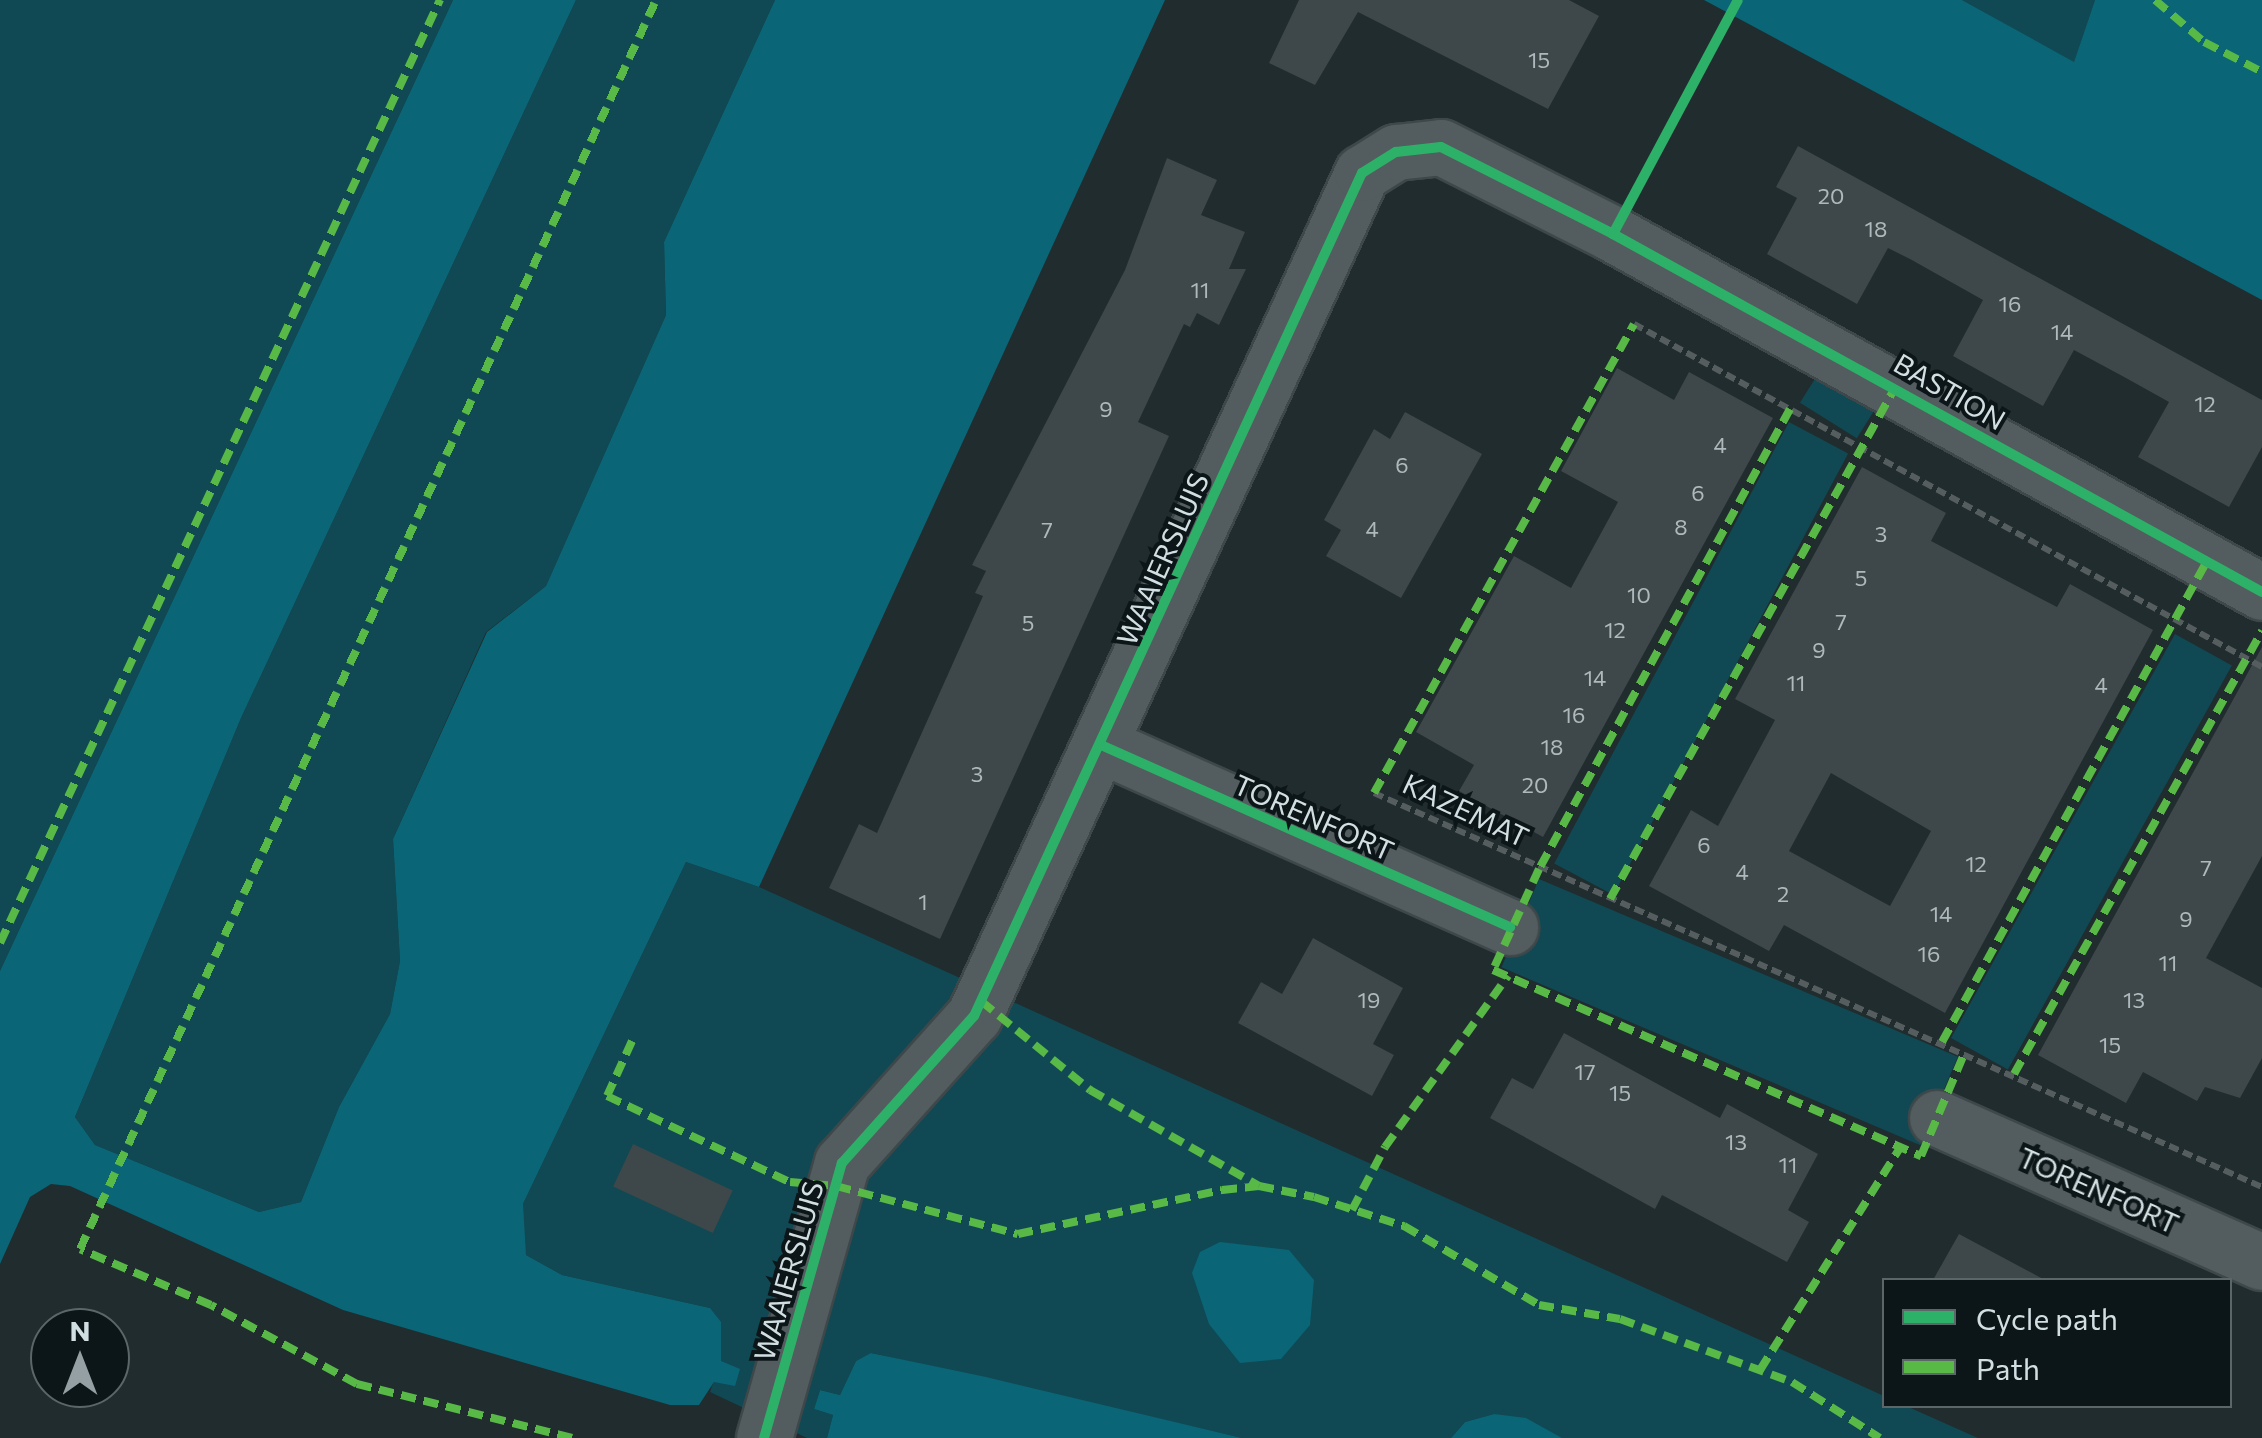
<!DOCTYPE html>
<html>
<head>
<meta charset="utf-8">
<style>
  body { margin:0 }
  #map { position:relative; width:2262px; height:1438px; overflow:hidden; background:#202c2e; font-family:Commissioner,sans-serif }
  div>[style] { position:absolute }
  .green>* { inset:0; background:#104953; transform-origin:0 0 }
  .water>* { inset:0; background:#0a6576 }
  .building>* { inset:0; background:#3e4749; transform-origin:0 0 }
  .path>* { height:6px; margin-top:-3px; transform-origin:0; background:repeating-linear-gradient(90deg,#555d5f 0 10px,transparent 0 15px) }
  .roads { filter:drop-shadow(2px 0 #3e484b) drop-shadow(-2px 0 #3e484b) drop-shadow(0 2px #3e484b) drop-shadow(0 -2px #3e484b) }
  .minor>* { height:55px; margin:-27.5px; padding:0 27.5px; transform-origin:27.5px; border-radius:27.5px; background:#535c5e }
  .quiet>* { height:8px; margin-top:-4px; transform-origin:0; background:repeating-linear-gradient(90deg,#58b947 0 15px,transparent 0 23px) }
  .cycleway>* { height:10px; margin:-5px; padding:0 5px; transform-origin:5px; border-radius:5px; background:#2db169 }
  span { translate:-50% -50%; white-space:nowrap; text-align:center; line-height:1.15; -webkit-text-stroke:8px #0c1518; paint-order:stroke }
  .number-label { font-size:22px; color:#adb9bc }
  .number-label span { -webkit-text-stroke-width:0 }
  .street-label { font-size:28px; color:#d2dfe2 }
  .legend { position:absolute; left:1882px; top:1278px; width:350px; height:130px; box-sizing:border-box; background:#0c1518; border:2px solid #5b6669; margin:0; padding:12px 18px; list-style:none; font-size:30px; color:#d2dfe2 }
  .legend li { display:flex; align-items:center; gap:20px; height:50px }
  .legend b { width:50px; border:2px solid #5b6669 }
  .north { position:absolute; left:30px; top:1308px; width:100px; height:100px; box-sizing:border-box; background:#0c1518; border:2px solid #5b6669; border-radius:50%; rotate:0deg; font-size:28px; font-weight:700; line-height:40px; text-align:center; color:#d2dfe2 }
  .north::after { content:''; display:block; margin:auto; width:35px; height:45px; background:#94a0a3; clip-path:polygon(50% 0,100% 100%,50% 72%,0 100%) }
</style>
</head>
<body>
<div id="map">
  <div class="green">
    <i style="clip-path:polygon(0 0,453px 0,0 971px)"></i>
    <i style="clip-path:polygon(576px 0,775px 0,664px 242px,666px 315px,546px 586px,486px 632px,393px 839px,400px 961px,390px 1014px,339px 1107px,301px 1202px,259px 1212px,95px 1145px,75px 1117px,241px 718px)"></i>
    <i style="clip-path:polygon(1962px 0,2095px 0,2074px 63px)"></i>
    <i style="left:1818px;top:374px;width:67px;height:34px;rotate:32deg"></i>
    <i style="left:1789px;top:422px;width:67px;height:500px;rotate:28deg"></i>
    <i style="left:2175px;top:634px;width:65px;height:462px;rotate:29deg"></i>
    <i style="clip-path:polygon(686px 862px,759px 887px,1884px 1396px,1884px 1406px,1906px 1406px,1978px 1438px,1562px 1438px,1494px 1414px,1465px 1422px,1451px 1438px,1242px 1438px,872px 1353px,856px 1361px,840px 1395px,820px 1390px,814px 1409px,833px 1415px,827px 1438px,807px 1438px,710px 1392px,721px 1361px,710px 1308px,562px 1275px,526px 1255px,521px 1232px,523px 1204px)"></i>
    <i style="left:1539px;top:879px;width:455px;height:96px;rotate:23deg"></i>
  </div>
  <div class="water">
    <i style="clip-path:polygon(453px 0,576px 0,241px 718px,75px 1117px,95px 1145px,259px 1212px,301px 1202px,339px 1107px,390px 1014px,400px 961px,393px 839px,487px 632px,546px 586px,666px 315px,664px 242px,775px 0,1165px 0,759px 887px,686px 862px,523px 1204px,526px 1255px,562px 1275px,710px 1308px,721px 1322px,721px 1361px,740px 1369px,735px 1386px,714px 1382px,699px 1405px,670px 1405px,343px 1310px,70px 1186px,51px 1184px,30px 1197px,0 1264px,0 971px)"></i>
    <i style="clip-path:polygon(1704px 0,1962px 0,2074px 62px,2095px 0,2262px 0,2262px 300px)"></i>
    <i style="clip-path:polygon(1220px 1242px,1289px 1250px,1314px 1280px,1310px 1325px,1281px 1359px,1240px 1363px,1209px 1324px,1192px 1273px,1200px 1252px)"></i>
    <i style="clip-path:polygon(871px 1353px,986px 1377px,1242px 1438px,827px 1438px,833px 1415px,814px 1409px,820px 1390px,840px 1395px,856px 1361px)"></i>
    <i style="clip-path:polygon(1494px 1414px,1526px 1418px,1562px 1438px,1451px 1438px,1465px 1422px)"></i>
  </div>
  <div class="building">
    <i style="clip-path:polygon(1299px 0,1569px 0,1599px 16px,1548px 109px,1358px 12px,1315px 85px,1269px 63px)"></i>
    <i style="clip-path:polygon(1798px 146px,2262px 400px,2262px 447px,2229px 507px,2138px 457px,2169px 402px,2126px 378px,2074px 350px,2043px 406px,1953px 356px,1983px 300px,1910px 259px,1888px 248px,1857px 304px,1767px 254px,1797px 198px,1776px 187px)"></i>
    <i style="clip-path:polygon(1167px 158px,1217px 180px,1201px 215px,1245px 232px,1229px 269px,1246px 269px,1219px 325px,1197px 313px,1190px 327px,1184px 324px,1138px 422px,1169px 436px,940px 939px,829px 888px,859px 824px,877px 833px,983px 596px,975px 593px,986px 571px,972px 565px,1125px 270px)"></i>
    <i style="clip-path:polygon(1617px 368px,1674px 400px,1689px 372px,1773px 418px,1543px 837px,1459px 791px,1474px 765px,1416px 732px,1514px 556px,1571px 588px,1618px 502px,1561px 471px)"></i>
    <i style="clip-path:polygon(1405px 412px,1482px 454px,1401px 598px,1326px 556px,1341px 530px,1324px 520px,1374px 429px,1390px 439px)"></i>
    <i style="clip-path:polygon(evenodd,1862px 467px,1946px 513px,1931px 541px,2057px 607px,2070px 584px,2153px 630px,1945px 1013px,1784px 925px,1769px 951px,1649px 886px,1691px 810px,1718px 826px,1775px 720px,1735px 699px,1862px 467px,1831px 773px,1931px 831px,1890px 906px,1789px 851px,1831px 773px)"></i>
    <i style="clip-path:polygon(2262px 647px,2262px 856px,2206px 958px,2262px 988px,2262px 1058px,2240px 1098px,2205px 1087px,2197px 1101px,2143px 1072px,2126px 1103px,2038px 1055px)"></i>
    <i style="clip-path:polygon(1313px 938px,1403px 988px,1373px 1044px,1394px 1055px,1372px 1096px,1238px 1023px,1261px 982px,1282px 994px)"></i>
    <i style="clip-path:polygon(1564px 1033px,1720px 1118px,1727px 1104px,1818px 1154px,1788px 1210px,1809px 1222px,1787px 1262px,1662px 1195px,1655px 1209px,1490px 1118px,1512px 1078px,1533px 1089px)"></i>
    <i style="left:633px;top:1144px;width:110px;height:47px;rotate:25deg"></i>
    <i style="clip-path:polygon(1959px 1234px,2045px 1280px,1933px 1280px)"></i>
  </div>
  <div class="path">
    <i style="left:1634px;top:324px;width:716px;rotate:28.64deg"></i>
    <i style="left:1374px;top:793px;width:971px;rotate:23.93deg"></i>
  </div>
  <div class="roads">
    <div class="minor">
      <i style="left:1101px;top:745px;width:448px;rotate:24deg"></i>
      <i style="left:1937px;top:1118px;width:355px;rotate:23.9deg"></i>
      <i style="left:764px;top:1438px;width:286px;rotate:-74.2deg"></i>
      <i style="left:842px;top:1163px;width:198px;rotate:-48.1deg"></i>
      <i style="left:974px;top:1016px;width:928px;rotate:-65.29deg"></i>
      <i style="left:1362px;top:173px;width:40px;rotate:-32deg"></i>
      <i style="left:1396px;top:152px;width:45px;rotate:-6.3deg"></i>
      <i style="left:1441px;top:147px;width:193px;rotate:26.8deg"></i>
      <i style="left:1613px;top:234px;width:741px;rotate:28.88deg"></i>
    </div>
  </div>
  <div class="quiet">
    <i style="left:2155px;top:0;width:65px;rotate:40.6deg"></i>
    <i style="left:2204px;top:42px;width:65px;rotate:27.3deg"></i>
    <i style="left:1790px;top:409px;width:524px;rotate:118.62deg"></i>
    <i style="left:1539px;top:869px;width:111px;rotate:114.5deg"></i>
    <i style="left:1493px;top:970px;width:467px;rotate:23.5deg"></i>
    <i style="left:1921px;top:1156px;width:113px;rotate:-67.1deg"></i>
    <i style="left:1374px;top:793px;width:536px;rotate:-61deg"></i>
    <i style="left:1610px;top:899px;width:587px;rotate:-60.86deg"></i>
    <i style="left:0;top:943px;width:1041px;rotate:-64.99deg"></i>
    <i style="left:981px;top:1001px;width:141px;rotate:39.2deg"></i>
    <i style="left:1090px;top:1090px;width:194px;rotate:29.6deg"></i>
    <i style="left:632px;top:1041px;width:60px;rotate:114.4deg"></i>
    <i style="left:607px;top:1096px;width:202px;rotate:25.2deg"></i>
    <i style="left:790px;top:1182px;width:46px;rotate:5deg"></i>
    <i style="left:836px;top:1186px;width:188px;rotate:14.8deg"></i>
    <i style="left:1018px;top:1234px;width:209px;rotate:-12.2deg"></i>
    <i style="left:1222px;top:1190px;width:37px;rotate:-6deg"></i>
    <i style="left:1259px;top:1186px;width:56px;rotate:11.3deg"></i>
    <i style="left:1314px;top:1197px;width:95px;rotate:17.9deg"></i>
    <i style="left:1404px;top:1226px;width:156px;rotate:30.3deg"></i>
    <i style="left:1539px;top:1305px;width:82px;rotate:9.8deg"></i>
    <i style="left:1620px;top:1319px;width:183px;rotate:20.1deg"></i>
    <i style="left:1792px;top:1382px;width:104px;rotate:32.5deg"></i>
    <i style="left:1942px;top:1042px;width:549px;rotate:-61.15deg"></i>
    <i style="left:2014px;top:1074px;width:508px;rotate:-60.76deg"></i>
    <i style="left:1352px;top:1210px;width:71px;rotate:-62.4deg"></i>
    <i style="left:1385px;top:1147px;width:211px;rotate:-54.3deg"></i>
    <i style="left:1760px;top:1370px;width:262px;rotate:-57.8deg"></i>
    <i style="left:572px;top:1438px;width:222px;rotate:-165.9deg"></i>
    <i style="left:357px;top:1384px;width:166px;rotate:-151.6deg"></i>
    <i style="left:211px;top:1305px;width:142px;rotate:-156.9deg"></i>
    <i style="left:80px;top:1249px;width:1375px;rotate:-65.24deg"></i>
  </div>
  <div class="cycleway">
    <i style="left:1613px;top:234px;width:265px;rotate:-61.9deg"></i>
    <i style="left:1101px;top:745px;width:448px;rotate:24deg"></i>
    <i style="left:764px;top:1438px;width:286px;rotate:-74.2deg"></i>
    <i style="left:842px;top:1163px;width:198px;rotate:-48.1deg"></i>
    <i style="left:974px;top:1016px;width:928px;rotate:-65.29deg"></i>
    <i style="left:1362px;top:173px;width:40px;rotate:-32deg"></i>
    <i style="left:1396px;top:152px;width:45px;rotate:-6.3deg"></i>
    <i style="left:1441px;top:147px;width:193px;rotate:26.8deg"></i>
    <i style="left:1613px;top:234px;width:741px;rotate:28.88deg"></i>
  </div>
  <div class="number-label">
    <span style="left:1539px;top:60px">15</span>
    <span style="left:1831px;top:196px">20</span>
    <span style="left:1876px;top:229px">18</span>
    <span style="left:1200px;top:290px">11</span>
    <span style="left:2010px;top:304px">16</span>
    <span style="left:2062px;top:332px">14</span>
    <span style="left:2205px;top:404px">12</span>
    <span style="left:1106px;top:409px">9</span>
    <span style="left:1720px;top:445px">4</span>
    <span style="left:1402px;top:465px">6</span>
    <span style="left:1698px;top:493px">6</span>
    <span style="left:1681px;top:527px">8</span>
    <span style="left:1372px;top:529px">4</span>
    <span style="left:1047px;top:530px">7</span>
    <span style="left:1881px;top:534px">3</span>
    <span style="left:1861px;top:578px">5</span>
    <span style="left:1639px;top:595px">10</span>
    <span style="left:1841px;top:622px">7</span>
    <span style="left:1028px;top:623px">5</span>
    <span style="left:1615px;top:630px">12</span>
    <span style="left:1819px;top:650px">9</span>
    <span style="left:1595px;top:678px">14</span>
    <span style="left:1796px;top:683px">11</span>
    <span style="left:2101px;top:685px">4</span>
    <span style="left:1574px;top:715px">16</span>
    <span style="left:1552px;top:747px">18</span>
    <span style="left:977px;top:774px">3</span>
    <span style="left:1535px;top:785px">20</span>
    <span style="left:1704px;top:845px">6</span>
    <span style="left:1976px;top:864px">12</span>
    <span style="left:2206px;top:868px">7</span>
    <span style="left:1742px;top:872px">4</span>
    <span style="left:1783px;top:894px">2</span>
    <span style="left:923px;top:902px">1</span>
    <span style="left:1941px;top:914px">14</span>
    <span style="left:2186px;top:919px">9</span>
    <span style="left:1929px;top:954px">16</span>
    <span style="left:2168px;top:963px">11</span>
    <span style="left:1369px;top:1000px">19</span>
    <span style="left:2134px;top:1000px">13</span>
    <span style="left:2110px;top:1045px">15</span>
    <span style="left:1585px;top:1072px">17</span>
    <span style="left:1620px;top:1093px">15</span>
    <span style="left:1736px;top:1142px">13</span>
    <span style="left:1788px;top:1165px">11</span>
  </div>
  <div class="street-label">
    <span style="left:1950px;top:391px;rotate:30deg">BASTION</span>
    <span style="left:1162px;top:559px;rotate:-66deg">WAAIERSLUIS</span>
    <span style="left:1466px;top:810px;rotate:25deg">KAZEMAT</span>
    <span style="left:1314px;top:817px;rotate:24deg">TORENFORT</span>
    <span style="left:2099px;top:1190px;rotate:24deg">TORENFORT</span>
    <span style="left:788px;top:1271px;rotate:-74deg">WAAIERSLUIS</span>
  </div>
  <ul class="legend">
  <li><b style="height:12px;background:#2db169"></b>Cycle path</li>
  <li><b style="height:12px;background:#58b947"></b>Path</li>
  </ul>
  <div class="north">N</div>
</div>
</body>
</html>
